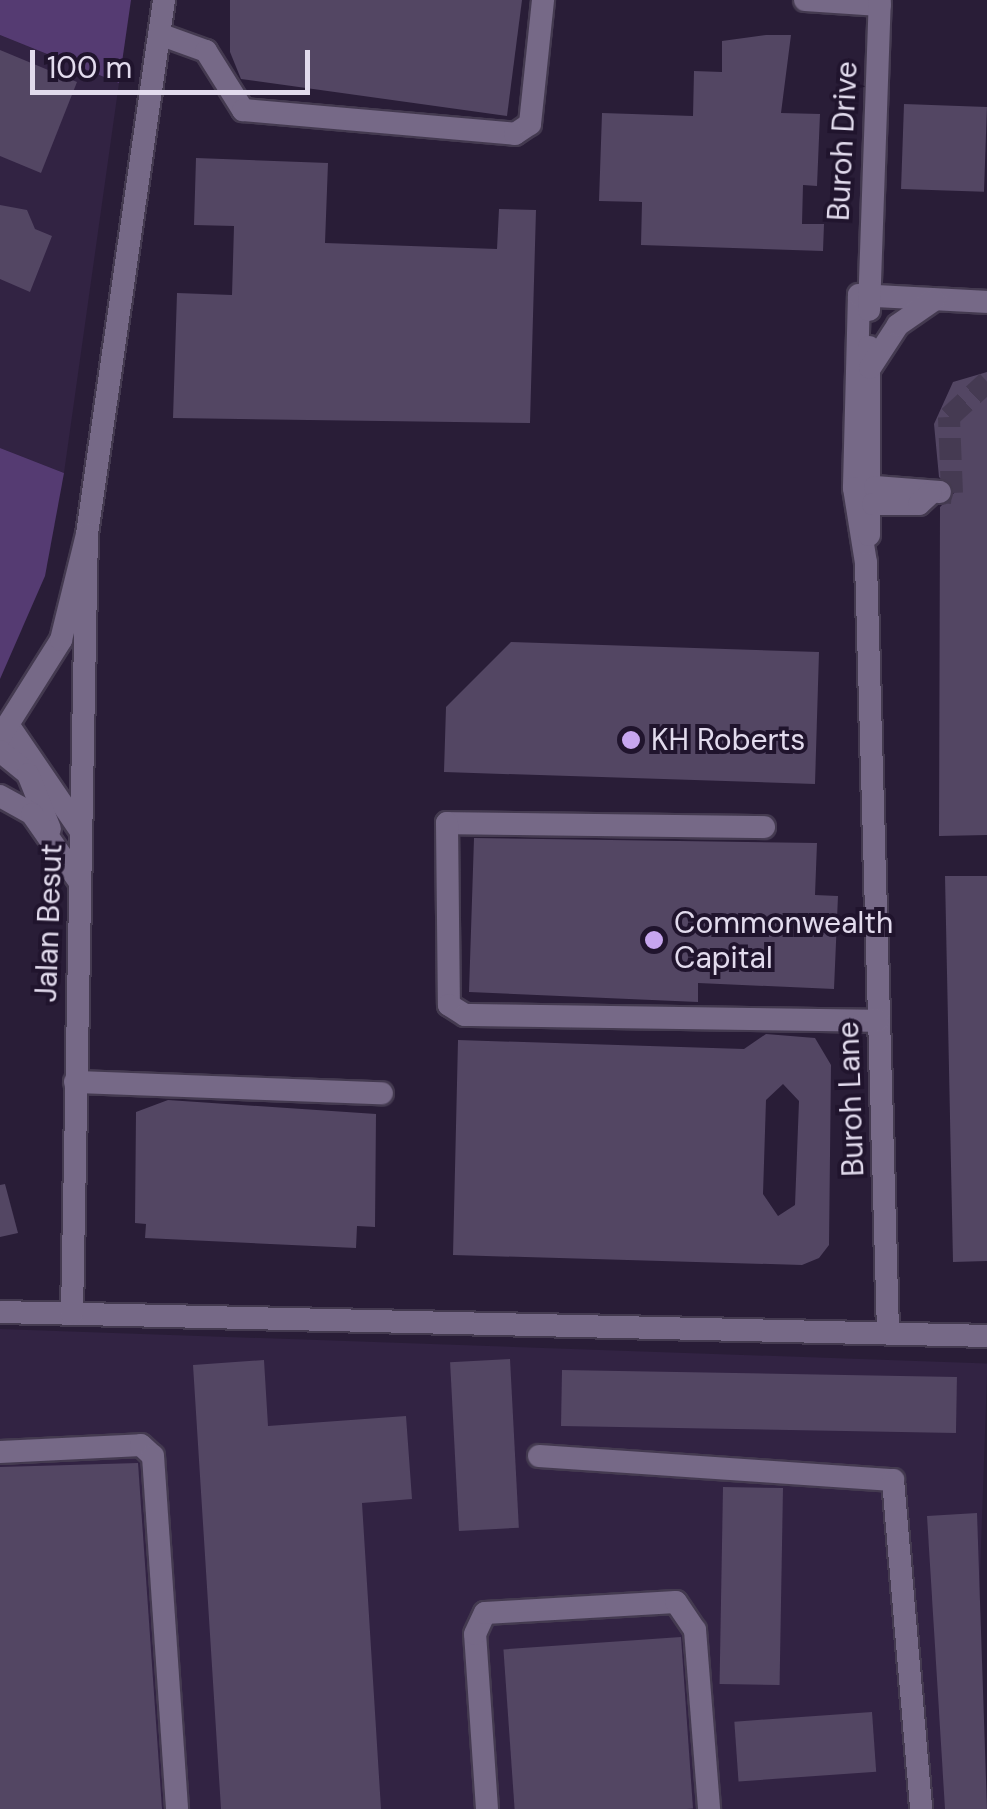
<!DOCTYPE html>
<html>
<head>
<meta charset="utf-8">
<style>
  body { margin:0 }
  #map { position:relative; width:987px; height:1809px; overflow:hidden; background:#291d37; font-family:"DM Sans",sans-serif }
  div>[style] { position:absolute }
  .built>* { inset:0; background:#322343; transform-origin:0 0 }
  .green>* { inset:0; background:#553b72 }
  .building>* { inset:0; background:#534663; transform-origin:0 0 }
  .minor-tunnel>* { height:22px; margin-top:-11px; transform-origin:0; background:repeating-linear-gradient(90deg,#453a52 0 22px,transparent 0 33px) }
  .roads { filter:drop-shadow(2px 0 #443a50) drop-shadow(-2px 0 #443a50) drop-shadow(0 2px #443a50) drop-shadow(0 -2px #443a50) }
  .minor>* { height:22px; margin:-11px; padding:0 11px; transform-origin:11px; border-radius:11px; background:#766987 }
  .dots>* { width:28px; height:28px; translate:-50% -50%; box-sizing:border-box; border:5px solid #20142d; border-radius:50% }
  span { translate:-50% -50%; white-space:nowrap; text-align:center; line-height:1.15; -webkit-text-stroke:8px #20142d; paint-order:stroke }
  .street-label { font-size:30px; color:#e2dbed }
  .poi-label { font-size:30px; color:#e2dbed }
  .left { translate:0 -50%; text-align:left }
  .scale { position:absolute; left:30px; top:50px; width:280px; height:45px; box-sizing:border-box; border:5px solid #e2dbed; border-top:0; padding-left:12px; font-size:30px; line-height:35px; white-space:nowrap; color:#e2dbed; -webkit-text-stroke:8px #20142d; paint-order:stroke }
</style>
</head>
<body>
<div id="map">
  <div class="built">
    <i style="clip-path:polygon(0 35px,119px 83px,64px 473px,0 448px)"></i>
    <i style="left:0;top:1329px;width:988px;height:480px;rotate:2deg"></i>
  </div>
  <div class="green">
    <i style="clip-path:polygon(0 0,131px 0,119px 83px,0 35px)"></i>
    <i style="clip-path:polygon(0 448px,64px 473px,45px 576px,0 679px)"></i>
  </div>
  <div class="building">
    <i style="clip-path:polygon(230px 0,522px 0,507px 116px,241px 79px,230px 52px)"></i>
    <i style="clip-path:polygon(766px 35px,791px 35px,781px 113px,820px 114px,817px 186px,803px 185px,802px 224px,824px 224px,823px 251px,641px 245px,642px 202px,599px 201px,602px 113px,693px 116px,694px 71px,722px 72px,722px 41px)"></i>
    <i style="clip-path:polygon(0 50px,77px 82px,41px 173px,0 156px)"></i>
    <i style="left:904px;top:104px;width:83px;height:85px;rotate:2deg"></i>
    <i style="clip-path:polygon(196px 158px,328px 163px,325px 243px,497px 249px,499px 209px,536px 210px,530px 423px,173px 418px,177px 293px,232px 295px,234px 226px,194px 225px)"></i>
    <i style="clip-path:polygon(0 205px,27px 210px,35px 229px,52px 236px,30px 292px,0 279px)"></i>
    <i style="clip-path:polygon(987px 372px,987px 835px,939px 836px,940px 507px,955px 492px,939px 477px,934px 424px,953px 382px)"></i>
    <i style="clip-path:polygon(511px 642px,819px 652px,815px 784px,444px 772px,446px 707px)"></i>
    <i style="clip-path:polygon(474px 838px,817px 843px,815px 895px,838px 896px,834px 989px,698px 983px,698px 1002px,469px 992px)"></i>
    <i style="clip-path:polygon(945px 876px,987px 876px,987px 1261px,953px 1262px)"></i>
    <i style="clip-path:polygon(evenodd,766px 1034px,815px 1038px,831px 1065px,829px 1245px,819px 1258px,802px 1265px,453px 1255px,458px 1040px,744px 1049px,766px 1034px,783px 1084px,799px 1101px,795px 1205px,778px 1216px,763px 1194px,766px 1100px,783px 1084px)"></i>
    <i style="clip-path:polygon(168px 1100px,376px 1114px,375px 1227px,357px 1226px,356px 1248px,145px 1238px,146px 1224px,135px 1223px,136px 1112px)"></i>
    <i style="clip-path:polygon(5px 1184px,18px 1233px,0 1237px,0 1185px)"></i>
    <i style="left:510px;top:1359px;width:169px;height:60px;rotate:87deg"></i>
    <i style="clip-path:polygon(264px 1360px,268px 1426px,406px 1416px,412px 1499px,362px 1503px,381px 1809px,221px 1809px,193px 1365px)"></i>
    <i style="left:562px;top:1370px;width:395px;height:56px;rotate:1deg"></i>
    <i style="clip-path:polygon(138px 1463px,162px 1809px,0 1809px,0 1467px)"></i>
    <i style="left:723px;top:1487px;width:60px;height:197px;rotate:1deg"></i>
    <i style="clip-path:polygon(977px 1513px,987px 1809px,945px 1809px,927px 1516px)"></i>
    <i style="left:681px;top:1637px;width:172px;height:178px;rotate:86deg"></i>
    <i style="left:872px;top:1712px;width:60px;height:138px;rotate:86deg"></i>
  </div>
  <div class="minor-tunnel">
    <i style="left:940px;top:492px;width:12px;rotate:5deg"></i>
    <i style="left:952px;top:493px;width:76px;rotate:-92.3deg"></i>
    <i style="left:949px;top:417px;width:52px;rotate:-42.6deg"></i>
  </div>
  <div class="roads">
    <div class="minor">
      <i style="left:805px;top:0;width:75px;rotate:3.8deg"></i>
      <i style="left:159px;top:34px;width:50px;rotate:19.9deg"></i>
      <i style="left:206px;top:51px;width:70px;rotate:57.9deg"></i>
      <i style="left:243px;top:110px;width:273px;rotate:5deg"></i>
      <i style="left:515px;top:134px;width:18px;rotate:-34deg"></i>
      <i style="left:530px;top:124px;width:125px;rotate:-84deg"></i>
      <i style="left:859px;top:295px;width:193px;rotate:91.5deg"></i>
      <i style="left:854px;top:488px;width:76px;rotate:80.9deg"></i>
      <i style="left:866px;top:563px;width:770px;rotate:88.36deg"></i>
      <i style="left:859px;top:295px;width:128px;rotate:3.1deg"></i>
      <i style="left:869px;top:310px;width:310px;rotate:-88deg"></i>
      <i style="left:869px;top:347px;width:188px;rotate:90deg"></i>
      <i style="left:870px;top:368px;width:51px;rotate:-56.9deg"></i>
      <i style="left:898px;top:325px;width:44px;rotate:-34.8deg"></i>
      <i style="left:875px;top:487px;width:65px;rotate:4.4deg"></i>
      <i style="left:873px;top:504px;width:46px"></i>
      <i style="left:919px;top:504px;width:16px;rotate:-43deg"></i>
      <i style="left:9px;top:726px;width:126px;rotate:55.7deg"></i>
      <i style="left:0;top:737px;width:115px;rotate:-57.8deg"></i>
      <i style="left:61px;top:640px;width:109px;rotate:-76.2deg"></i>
      <i style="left:87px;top:534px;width:540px;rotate:-81.79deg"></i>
      <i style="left:0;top:751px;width:36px;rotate:39deg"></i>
      <i style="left:28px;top:774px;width:59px;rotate:68.2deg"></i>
      <i style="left:0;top:796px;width:37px;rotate:29deg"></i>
      <i style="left:32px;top:814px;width:82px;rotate:55deg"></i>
      <i style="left:764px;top:827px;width:317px;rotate:-179.3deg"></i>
      <i style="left:447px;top:823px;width:182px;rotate:89.4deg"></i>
      <i style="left:449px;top:1005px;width:19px;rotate:32deg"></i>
      <i style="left:465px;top:1015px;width:413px;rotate:0.8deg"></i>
      <i style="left:75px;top:1082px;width:307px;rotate:2.1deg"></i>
      <i style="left:0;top:1312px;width:987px;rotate:1.39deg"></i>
      <i style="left:72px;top:1314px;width:780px;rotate:-88.9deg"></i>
      <i style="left:0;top:1452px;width:141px;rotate:-2.8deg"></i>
      <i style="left:141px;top:1445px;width:16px;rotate:43deg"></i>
      <i style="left:153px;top:1456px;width:354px;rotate:86.1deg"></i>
      <i style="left:539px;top:1456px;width:355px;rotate:3.9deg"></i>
      <i style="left:893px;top:1480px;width:330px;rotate:85.1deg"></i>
      <i style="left:487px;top:1809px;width:175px;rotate:-93.9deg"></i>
      <i style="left:475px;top:1634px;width:23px;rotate:-65deg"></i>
      <i style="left:485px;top:1613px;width:191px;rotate:-3.3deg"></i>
      <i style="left:676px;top:1602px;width:34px;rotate:56deg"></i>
      <i style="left:695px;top:1630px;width:180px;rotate:85.5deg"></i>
    </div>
  </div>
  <div class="dots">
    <i style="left:631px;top:740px;background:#c7a6ef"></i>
    <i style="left:654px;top:940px;background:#c7a6ef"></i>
  </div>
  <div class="street-label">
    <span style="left:843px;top:141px;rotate:-87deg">Buroh Drive</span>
    <span style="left:49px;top:923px;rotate:-88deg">Jalan Besut</span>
    <span style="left:851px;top:1099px;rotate:-92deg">Buroh Lane</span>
  </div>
  <div class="poi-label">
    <span class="left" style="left:651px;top:740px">KH Roberts</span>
    <span class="left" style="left:674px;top:940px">Commonwealth<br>Capital</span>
  </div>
  <div class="scale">100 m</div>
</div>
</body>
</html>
